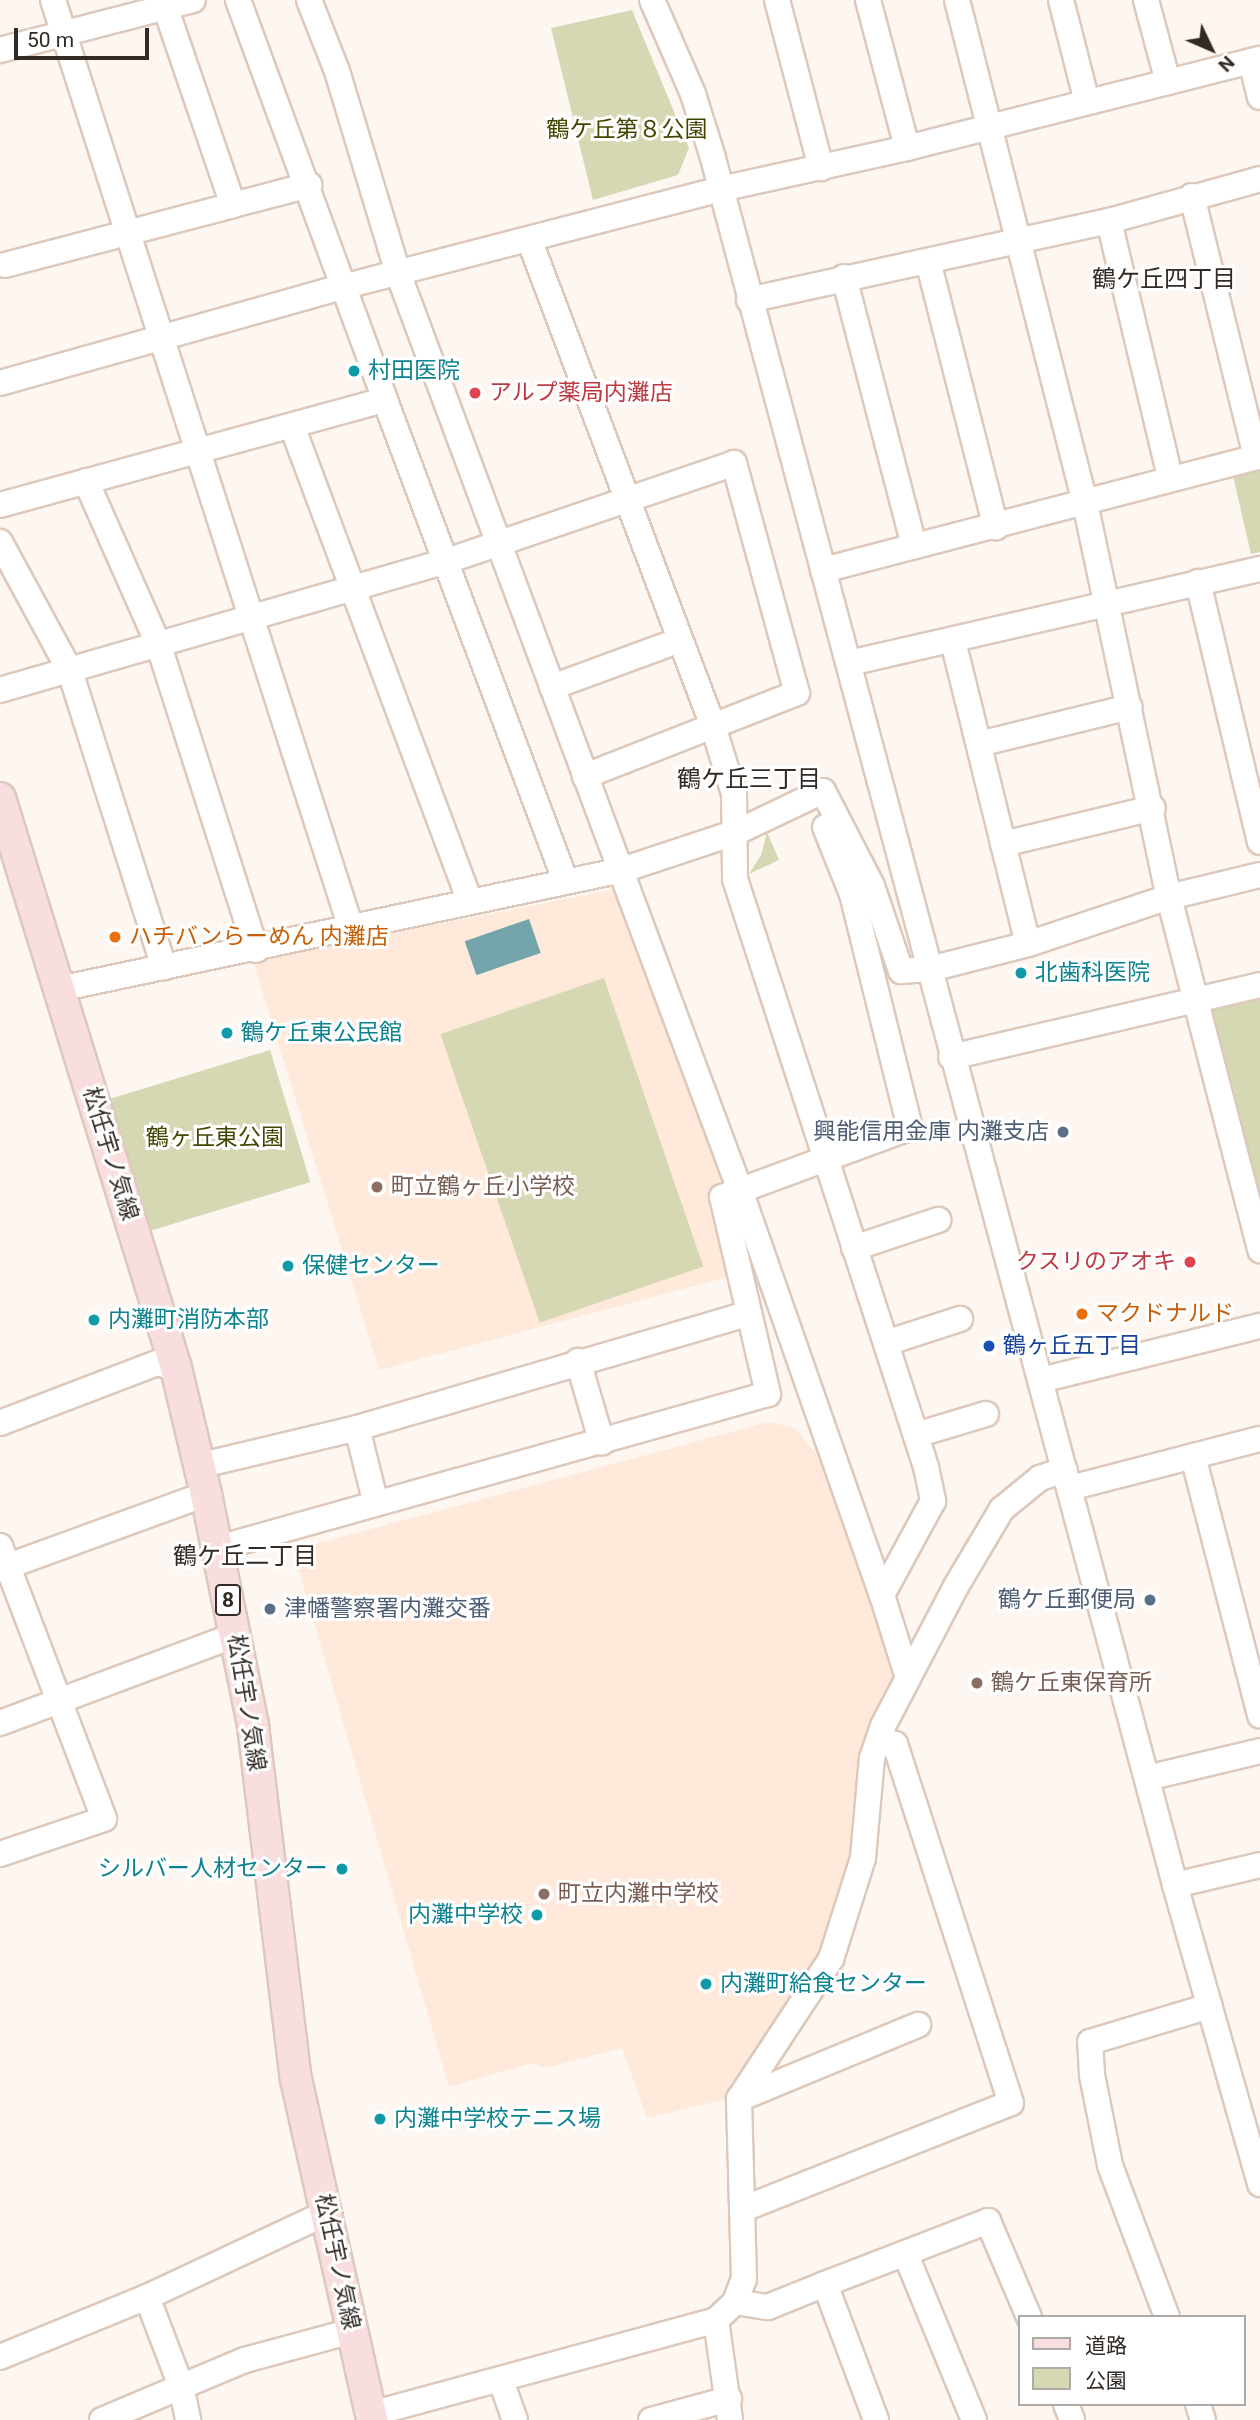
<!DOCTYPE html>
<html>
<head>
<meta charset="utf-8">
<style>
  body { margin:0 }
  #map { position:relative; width:1260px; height:2420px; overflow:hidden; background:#fef6f1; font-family:Roboto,"Noto Sans JP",sans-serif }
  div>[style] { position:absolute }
  .built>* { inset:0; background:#fee9da }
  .green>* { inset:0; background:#d5d8b3; transform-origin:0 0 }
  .water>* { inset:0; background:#74a5ad; transform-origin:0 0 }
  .roads { filter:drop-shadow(2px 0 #dcc9bc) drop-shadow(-2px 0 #dcc9bc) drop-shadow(0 2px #dcc9bc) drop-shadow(0 -2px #dcc9bc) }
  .minor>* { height:24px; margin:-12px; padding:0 12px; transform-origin:12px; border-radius:12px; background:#fff }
  .major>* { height:30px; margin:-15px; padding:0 15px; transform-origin:15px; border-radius:15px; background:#f8dedf }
  .dots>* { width:19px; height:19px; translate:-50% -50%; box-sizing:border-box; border:4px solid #fff; border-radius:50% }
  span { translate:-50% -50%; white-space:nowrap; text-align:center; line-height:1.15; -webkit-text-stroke:6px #fff; paint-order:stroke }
  .shield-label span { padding:2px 5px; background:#fff; border:2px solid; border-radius:5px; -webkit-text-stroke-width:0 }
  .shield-label { font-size:21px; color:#322b25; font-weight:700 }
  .park-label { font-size:23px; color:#444600 }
  .culture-label { font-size:23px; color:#0d838f }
  .left { translate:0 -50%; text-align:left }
  .right { translate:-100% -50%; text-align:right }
  .health-label { font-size:23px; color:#be3a42 }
  .food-label { font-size:23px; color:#c56008 }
  .service-label { font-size:23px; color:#4e5e75 }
  .street-label { font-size:23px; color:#322b25 }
  .education-label { font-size:23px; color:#785e54 }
  .transit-label { font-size:23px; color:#164399 }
  .neighbourhood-label { font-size:24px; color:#322b25 }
  .legend { position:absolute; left:1018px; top:2315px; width:228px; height:91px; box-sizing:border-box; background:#fff; border:2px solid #adaaa8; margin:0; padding:9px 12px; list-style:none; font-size:21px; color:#322b25 }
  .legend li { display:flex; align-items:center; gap:14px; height:35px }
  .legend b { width:35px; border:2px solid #adaaa8 }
  .north { position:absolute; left:1176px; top:14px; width:70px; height:70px; -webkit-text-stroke:5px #fff; paint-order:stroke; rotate:134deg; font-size:19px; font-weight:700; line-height:28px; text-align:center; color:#322b25 }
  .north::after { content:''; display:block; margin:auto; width:24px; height:32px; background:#322b25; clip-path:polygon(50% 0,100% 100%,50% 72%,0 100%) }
  .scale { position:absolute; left:14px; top:28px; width:135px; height:32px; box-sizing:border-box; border:4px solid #322b25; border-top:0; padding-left:9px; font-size:21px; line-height:24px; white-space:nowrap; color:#322b25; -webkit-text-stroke:5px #fff; paint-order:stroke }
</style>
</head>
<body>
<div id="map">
  <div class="built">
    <i style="clip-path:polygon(616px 889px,732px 1203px,743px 1273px,379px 1370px,253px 961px)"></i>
    <i style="clip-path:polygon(769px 1422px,795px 1428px,824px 1464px,893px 1661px,892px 1687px,861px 1744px,853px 1861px,828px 1961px,739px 2096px,647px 2118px,622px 2048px,546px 2068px,532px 2063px,449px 2087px,293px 1550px)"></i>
  </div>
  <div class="green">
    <i style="clip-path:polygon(632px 10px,689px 148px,678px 175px,593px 200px,551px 28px)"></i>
    <i style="clip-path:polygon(1260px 465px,1260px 552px,1251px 554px,1232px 472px)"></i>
    <i style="clip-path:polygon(767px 832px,779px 860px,749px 874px,761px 855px)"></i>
    <i style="left:604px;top:978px;width:305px;height:173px;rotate:71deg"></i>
    <i style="clip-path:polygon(1260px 998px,1260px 1216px,1211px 1010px)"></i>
    <i style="left:270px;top:1050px;width:138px;height:173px;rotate:73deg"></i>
  </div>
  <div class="water">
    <i style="left:529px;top:919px;width:36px;height:68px;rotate:71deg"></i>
  </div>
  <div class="roads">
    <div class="minor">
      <i style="left:53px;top:0;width:975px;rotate:72.2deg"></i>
      <i style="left:238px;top:0;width:426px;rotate:69.8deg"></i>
      <i style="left:309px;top:0;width:76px;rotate:68.5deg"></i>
      <i style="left:337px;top:71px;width:211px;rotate:73.2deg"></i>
      <i style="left:398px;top:273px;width:979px;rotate:69.55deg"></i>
      <i style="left:740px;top:1190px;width:429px;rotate:70.7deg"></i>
      <i style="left:652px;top:0;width:103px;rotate:66.4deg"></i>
      <i style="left:693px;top:94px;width:67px;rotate:72.6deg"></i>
      <i style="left:713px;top:158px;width:1788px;rotate:75.02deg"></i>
      <i style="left:1175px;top:1885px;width:311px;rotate:74.1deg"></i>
      <i style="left:777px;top:0;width:174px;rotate:75.3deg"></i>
      <i style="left:868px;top:0;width:153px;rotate:75.2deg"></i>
      <i style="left:957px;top:0;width:519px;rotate:75.72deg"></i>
      <i style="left:1085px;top:503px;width:403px;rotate:78deg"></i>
      <i style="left:1169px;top:897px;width:365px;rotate:75.5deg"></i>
      <i style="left:1061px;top:0;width:105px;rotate:75.7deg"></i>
      <i style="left:1146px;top:0;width:85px;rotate:75deg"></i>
      <i style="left:0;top:50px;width:199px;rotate:-14.5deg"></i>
      <i style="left:1251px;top:61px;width:37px;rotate:76deg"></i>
      <i style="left:1192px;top:196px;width:269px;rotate:76.2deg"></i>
      <i style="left:233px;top:205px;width:79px;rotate:-14.7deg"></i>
      <i style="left:1109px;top:221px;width:264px;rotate:76.6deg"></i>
      <i style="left:529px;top:239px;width:521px;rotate:69.3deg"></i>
      <i style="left:713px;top:726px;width:71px;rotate:72.8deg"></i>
      <i style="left:734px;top:794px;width:85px;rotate:89.3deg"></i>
      <i style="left:735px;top:879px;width:618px;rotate:72deg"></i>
      <i style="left:926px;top:1467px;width:35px;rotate:78deg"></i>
      <i style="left:933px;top:1501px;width:107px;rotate:118.5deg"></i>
      <i style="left:882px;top:1595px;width:87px;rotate:72.6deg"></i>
      <i style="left:928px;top:261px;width:275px;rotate:75.7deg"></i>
      <i style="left:5px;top:265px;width:236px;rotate:-14.7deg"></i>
      <i style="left:233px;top:205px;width:217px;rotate:-108.9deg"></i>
      <i style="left:844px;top:277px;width:278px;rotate:75.4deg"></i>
      <i style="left:749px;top:300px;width:369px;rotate:-12.4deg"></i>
      <i style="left:1109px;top:221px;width:157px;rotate:-15.5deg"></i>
      <i style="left:0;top:383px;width:359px;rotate:-15.7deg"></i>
      <i style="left:346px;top:286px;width:387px;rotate:-14.5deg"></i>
      <i style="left:721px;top:189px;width:190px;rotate:-12.4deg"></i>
      <i style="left:907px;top:148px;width:364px;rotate:-14.2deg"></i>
      <i style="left:292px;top:426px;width:505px;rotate:69.48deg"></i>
      <i style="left:86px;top:481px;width:180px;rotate:66.1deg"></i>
      <i style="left:159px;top:646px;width:319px;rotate:72.3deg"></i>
      <i style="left:0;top:505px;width:399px;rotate:-15.3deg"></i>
      <i style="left:385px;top:400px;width:513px;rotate:69.44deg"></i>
      <i style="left:0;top:542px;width:147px;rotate:61.5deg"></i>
      <i style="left:70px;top:671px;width:311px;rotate:72.4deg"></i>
      <i style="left:823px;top:570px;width:452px;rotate:-14.6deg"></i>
      <i style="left:1198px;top:582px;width:267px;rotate:76.6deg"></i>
      <i style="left:953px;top:641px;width:312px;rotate:76.1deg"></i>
      <i style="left:849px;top:663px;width:422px;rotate:-12.9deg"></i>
      <i style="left:552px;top:687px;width:136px;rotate:-20.2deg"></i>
      <i style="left:0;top:690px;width:462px;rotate:-16.1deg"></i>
      <i style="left:444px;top:562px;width:306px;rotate:-18.8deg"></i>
      <i style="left:734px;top:463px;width:238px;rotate:74.7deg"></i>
      <i style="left:797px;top:693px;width:228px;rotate:158.6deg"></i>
      <i style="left:979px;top:744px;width:155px;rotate:-13.8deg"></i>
      <i style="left:1003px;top:844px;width:154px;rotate:-13.5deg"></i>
      <i style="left:59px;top:989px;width:575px;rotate:-11.93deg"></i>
      <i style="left:622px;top:870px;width:121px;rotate:-18.3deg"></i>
      <i style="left:737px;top:832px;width:95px;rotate:-25.5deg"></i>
      <i style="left:823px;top:791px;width:107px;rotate:62.7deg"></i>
      <i style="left:872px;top:886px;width:90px;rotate:71.2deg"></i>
      <i style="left:901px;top:971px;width:29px;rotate:-4deg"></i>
      <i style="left:930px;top:969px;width:101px;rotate:-14.3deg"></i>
      <i style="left:1028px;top:944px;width:149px;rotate:-18.4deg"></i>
      <i style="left:1169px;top:897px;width:94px;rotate:-13.6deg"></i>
      <i style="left:951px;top:1057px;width:317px;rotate:-13.1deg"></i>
      <i style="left:854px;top:1248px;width:89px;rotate:-18.4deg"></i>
      <i style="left:886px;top:1343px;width:78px;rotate:-18deg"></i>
      <i style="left:578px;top:1361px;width:85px;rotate:73.7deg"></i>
      <i style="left:1041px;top:1380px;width:226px;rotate:-13.9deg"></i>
      <i style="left:0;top:1423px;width:168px;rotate:-20.9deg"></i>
      <i style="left:157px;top:1363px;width:20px;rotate:15deg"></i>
      <i style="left:357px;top:1428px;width:78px;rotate:76deg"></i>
      <i style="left:916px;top:1435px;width:73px;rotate:-16.7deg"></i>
      <i style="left:1193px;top:1456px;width:268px;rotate:75.5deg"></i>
      <i style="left:198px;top:1466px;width:163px;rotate:-13.4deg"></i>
      <i style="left:357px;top:1428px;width:406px;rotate:-16.3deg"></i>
      <i style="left:1070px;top:1488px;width:196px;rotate:-14.5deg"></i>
      <i style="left:0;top:1546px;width:292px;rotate:69.1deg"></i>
      <i style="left:104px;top:1819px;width:110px;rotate:161.4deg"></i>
      <i style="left:218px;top:1548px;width:571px;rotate:-15.64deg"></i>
      <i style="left:768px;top:1394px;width:202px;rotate:-103.1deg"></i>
      <i style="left:722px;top:1197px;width:200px;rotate:-20.2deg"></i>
      <i style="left:910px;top:1128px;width:241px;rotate:-103.9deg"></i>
      <i style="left:852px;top:894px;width:72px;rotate:-111.9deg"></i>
      <i style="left:0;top:1569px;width:219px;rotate:-20deg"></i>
      <i style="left:0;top:1723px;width:251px;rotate:-20.5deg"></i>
      <i style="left:1147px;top:1778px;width:116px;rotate:-13.4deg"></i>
      <i style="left:1175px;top:1885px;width:87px;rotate:-13.2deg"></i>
      <i style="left:739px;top:2099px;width:194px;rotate:-22.5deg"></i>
      <i style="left:743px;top:2209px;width:288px;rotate:-21.6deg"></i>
      <i style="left:1011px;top:2103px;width:377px;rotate:-107.9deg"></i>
      <i style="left:895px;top:1744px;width:17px;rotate:-167deg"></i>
      <i style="left:906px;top:2255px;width:178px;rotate:67.6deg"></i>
      <i style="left:825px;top:2284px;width:175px;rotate:-21.1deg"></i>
      <i style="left:988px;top:2221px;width:104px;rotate:66.9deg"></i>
      <i style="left:147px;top:2297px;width:95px;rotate:69.1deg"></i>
      <i style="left:181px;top:2386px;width:35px;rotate:78deg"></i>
      <i style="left:735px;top:2302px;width:33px;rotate:9deg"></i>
      <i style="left:768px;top:2307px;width:61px;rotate:-22deg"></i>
      <i style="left:825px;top:2284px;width:145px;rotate:69.4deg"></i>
      <i style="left:1167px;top:2317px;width:162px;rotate:-110.6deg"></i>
      <i style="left:1110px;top:2165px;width:92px;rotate:-101.3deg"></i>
      <i style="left:1092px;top:2075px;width:33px;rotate:-93deg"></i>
      <i style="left:1090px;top:2042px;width:125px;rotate:-16.7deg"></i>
      <i style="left:716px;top:2320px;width:101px;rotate:82deg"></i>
      <i style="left:0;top:2357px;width:159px;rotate:-22.2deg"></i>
      <i style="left:147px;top:2297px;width:198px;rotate:-25.1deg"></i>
      <i style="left:501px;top:2381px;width:41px;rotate:70.3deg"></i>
      <i style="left:1066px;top:2404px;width:17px;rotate:69deg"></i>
      <i style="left:1198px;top:2404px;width:17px;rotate:73deg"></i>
      <i style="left:371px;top:2414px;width:358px;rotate:-15.2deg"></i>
      <i style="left:716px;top:2320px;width:26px;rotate:-43deg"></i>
      <i style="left:735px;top:2302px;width:25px;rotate:-69deg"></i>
      <i style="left:744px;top:2279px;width:180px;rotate:-91.6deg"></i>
      <i style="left:739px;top:2099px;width:168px;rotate:-56.7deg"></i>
      <i style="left:831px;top:1959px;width:106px;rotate:-72.4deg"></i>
      <i style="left:863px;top:1858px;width:100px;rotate:-84.9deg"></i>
      <i style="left:872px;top:1758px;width:34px;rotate:-71deg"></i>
      <i style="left:883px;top:1726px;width:156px;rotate:-62.4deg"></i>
      <i style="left:955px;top:1588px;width:92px;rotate:-59.3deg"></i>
      <i style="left:1002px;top:1509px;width:49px;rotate:-39.2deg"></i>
      <i style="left:1040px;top:1478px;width:26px;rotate:-18deg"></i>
      <i style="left:102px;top:2420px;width:155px;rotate:-22.8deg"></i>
      <i style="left:245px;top:2360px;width:111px;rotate:-15.2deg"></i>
      <i style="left:651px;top:2420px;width:81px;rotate:-15.1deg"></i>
    </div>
    <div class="major">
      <i style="left:0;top:798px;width:597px;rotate:72.84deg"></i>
      <i style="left:176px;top:1368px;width:130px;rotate:76.6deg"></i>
      <i style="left:206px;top:1494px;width:237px;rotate:78.5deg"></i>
      <i style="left:253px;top:1726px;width:356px;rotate:83.1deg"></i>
      <i style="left:296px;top:2079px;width:349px;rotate:77.4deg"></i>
    </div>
  </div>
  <div class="dots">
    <i style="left:354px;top:371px;background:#0f9aa8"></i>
    <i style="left:475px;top:393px;background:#e0444e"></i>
    <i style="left:115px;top:937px;background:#e8710a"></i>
    <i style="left:1021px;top:973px;background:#0f9aa8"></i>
    <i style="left:227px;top:1033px;background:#0f9aa8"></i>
    <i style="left:1063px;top:1132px;background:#5c6f8a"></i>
    <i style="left:377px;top:1187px;background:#8d6e63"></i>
    <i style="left:1190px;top:1262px;background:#e0444e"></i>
    <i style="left:288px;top:1266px;background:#0f9aa8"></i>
    <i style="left:1082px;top:1314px;background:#e8710a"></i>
    <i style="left:94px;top:1320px;background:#0f9aa8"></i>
    <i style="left:989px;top:1346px;background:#1a4fb4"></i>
    <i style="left:1150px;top:1600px;background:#5c6f8a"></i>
    <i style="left:270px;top:1609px;background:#5c6f8a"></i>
    <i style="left:977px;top:1683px;background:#8d6e63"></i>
    <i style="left:342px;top:1869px;background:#0f9aa8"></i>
    <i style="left:544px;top:1894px;background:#8d6e63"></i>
    <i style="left:537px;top:1915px;background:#0f9aa8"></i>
    <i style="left:706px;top:1984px;background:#0f9aa8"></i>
    <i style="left:380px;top:2119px;background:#0f9aa8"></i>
  </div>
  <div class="shield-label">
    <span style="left:228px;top:1600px">8</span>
  </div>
  <div class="park-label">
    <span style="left:627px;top:130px">鶴ケ丘第８公園</span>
    <span style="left:215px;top:1138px">鶴ヶ丘東公園</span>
  </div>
  <div class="culture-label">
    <span class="left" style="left:368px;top:371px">村田医院</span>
    <span class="left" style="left:1035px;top:973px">北歯科医院</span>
    <span class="left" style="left:241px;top:1033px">鶴ケ丘東公民館</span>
    <span class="left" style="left:302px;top:1266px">保健センター</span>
    <span class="left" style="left:108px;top:1320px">内灘町消防本部</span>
    <span class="right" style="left:328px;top:1869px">シルバー人材センター</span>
    <span class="right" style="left:523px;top:1915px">内灘中学校</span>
    <span class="left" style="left:720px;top:1984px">内灘町給食センター</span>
    <span class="left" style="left:394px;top:2119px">内灘中学校テニス場</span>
  </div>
  <div class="health-label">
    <span class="left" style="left:489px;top:393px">アルプ薬局内灘店</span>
    <span class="right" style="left:1176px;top:1262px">クスリのアオキ</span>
  </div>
  <div class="food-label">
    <span class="left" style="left:129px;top:937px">ハチバンらーめん 内灘店</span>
    <span class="left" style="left:1096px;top:1314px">マクドナルド</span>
  </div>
  <div class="service-label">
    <span class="right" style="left:1049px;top:1132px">興能信用金庫 内灘支店</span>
    <span class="right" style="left:1136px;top:1600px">鶴ケ丘郵便局</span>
    <span class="left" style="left:284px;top:1609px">津幡警察署内灘交番</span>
  </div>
  <div class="street-label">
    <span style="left:110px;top:1154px;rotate:73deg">松任宇ノ気線</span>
    <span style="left:246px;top:1703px;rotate:81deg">松任宇ノ気線</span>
    <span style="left:337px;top:2262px;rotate:78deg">松任宇ノ気線</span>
  </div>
  <div class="education-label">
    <span class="left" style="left:391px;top:1187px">町立鶴ヶ丘小学校</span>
    <span class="left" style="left:991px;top:1683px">鶴ケ丘東保育所</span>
    <span class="left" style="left:558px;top:1894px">町立内灘中学校</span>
  </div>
  <div class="transit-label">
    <span class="left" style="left:1003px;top:1346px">鶴ヶ丘五丁目</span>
  </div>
  <div class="neighbourhood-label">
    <span style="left:1164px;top:280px">鶴ケ丘四丁目</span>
    <span style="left:749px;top:780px">鶴ケ丘三丁目</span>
    <span style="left:245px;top:1557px">鶴ケ丘二丁目</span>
  </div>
  <ul class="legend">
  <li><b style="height:9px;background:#f8dedf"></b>道路</li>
  <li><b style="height:19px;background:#d5d8b3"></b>公園</li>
  </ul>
  <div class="north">N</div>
  <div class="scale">50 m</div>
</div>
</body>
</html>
